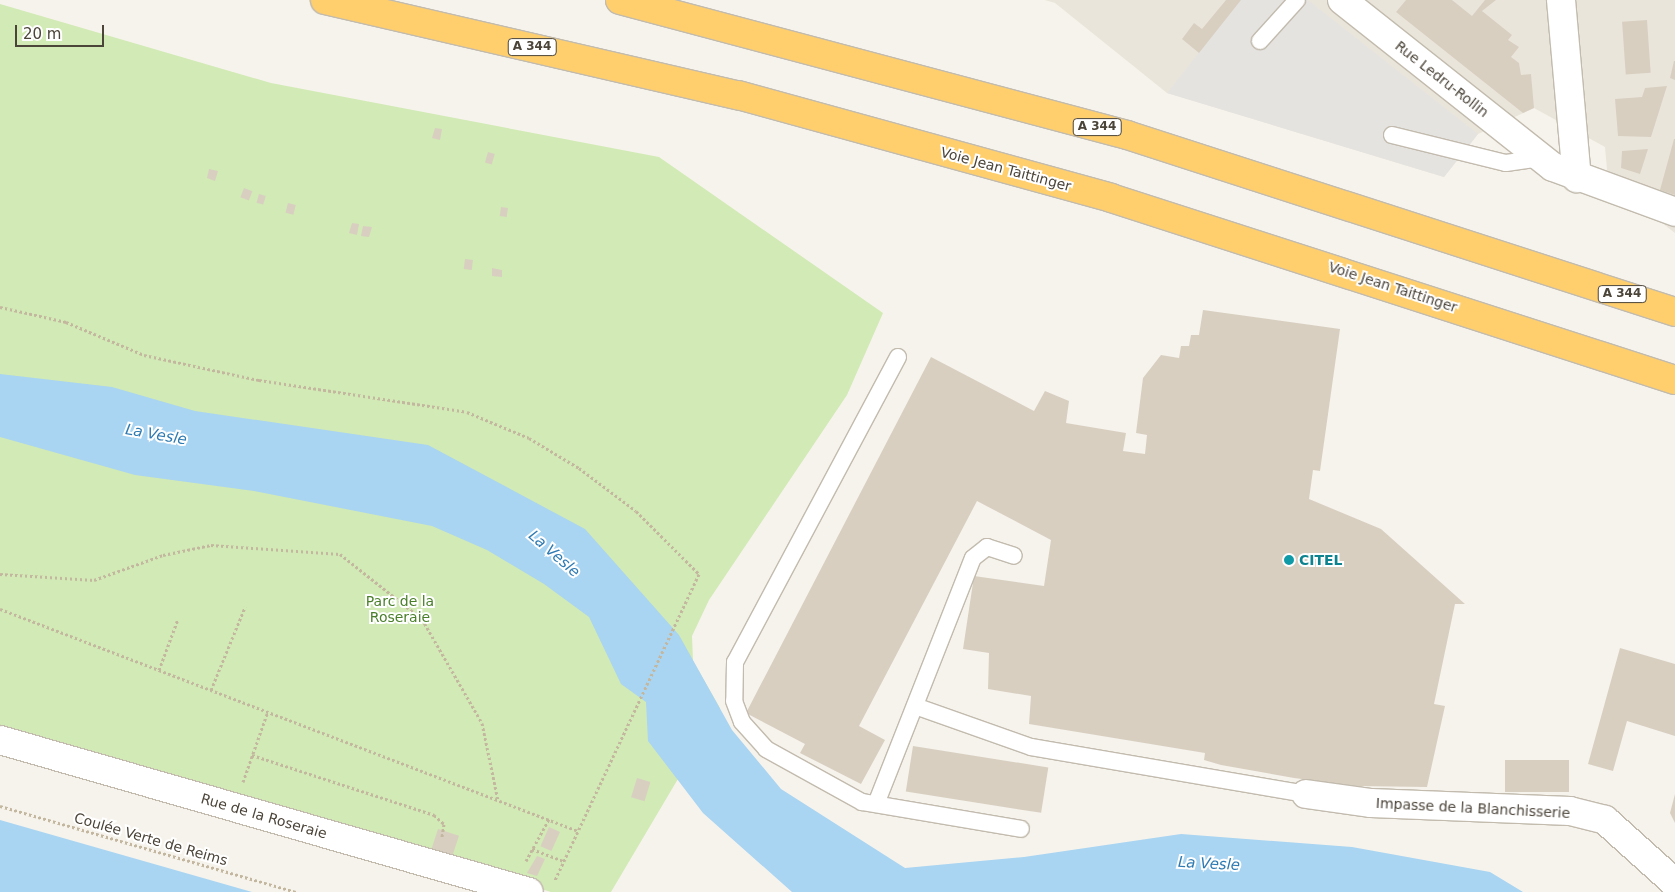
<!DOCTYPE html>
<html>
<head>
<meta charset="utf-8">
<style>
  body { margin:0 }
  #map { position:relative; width:1675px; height:892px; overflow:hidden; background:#f6f3ec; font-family:"DejaVu Sans",sans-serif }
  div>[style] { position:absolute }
  .residential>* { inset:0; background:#eae5da }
  .green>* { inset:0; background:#d2eab5 }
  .parking>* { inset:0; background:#e5e3e0 }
  .water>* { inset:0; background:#a9d4f2 }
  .building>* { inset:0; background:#d8cfc1; transform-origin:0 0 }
  .path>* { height:3px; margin-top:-1.5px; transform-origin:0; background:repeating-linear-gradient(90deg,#c4b79f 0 2.5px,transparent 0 5px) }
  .roads { filter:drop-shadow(1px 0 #c2bbae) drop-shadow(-1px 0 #c2bbae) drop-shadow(0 1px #c2bbae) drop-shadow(0 -1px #c2bbae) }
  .lane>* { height:16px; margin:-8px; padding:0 8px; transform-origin:8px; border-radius:8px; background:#fff }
  .street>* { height:28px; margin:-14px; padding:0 14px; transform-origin:14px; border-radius:14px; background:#fff }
  .highway>* { height:28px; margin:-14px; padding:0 14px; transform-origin:14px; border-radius:14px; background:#ffcf6e }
  .dots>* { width:14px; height:14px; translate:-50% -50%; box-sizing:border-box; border:2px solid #fff; border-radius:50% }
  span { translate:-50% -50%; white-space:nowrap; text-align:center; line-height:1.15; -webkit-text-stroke:4px #fff; paint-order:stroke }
  .shield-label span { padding:1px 4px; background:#fff; border:1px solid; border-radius:4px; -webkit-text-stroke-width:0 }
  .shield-label { font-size:12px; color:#4b4439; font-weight:700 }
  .street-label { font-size:14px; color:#4b4439 }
  .culture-label { font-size:14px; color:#0d838f; font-weight:700 }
  .left { translate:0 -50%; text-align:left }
  .park-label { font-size:14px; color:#4a7f2a }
  .water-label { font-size:15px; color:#2e7ab2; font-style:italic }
  .scale { position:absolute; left:15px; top:25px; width:89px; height:22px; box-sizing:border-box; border:2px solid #4b4439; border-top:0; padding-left:6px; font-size:15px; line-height:18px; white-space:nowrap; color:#4b4439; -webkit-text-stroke:4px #fff; paint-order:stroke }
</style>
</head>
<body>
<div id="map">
  <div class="residential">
    <i style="clip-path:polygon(1045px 0,1675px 0,1675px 233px,1608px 181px,1605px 147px,1534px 108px,1478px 134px,1444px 177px,1167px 93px,1055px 3px)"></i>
  </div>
  <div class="green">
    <i style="clip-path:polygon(0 4px,271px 83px,659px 157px,883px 313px,847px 395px,709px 600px,692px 636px,693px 661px,720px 708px,611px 892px,551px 892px,0 726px)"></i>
  </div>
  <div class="parking">
    <i style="clip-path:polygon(1240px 0,1308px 0,1478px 134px,1444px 177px,1167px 93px)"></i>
  </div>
  <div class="water">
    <i style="clip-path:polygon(0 374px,112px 387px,195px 411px,428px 445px,585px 529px,679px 635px,732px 730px,781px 789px,905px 868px,1024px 857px,1181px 834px,1352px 847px,1490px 872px,1523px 892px,792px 892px,703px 813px,648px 741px,646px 702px,621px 684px,589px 617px,544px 584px,487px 550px,432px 526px,254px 491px,135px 475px,0 437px)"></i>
    <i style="clip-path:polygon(0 820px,252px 892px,0 892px)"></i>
  </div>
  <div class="building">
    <i style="clip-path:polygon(1226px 0,1241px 0,1199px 53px,1182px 39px,1194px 23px,1202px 29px)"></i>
    <i style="clip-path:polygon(1406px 0,1452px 0,1472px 16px,1485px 0,1496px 0,1482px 11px,1512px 35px,1508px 40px,1519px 47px,1511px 57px,1519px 63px,1521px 75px,1531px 74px,1534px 108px,1523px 113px,1396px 12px)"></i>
    <i style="left:1647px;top:20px;width:53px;height:25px;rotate:86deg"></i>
    <i style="clip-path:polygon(1674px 61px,1675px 61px,1675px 80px,1670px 78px)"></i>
    <i style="clip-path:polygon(1667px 86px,1651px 137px,1618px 136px,1615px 99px,1642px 97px,1645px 88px)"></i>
    <i style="clip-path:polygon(435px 128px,442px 129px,440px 140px,432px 138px)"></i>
    <i style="clip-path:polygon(1674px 139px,1675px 139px,1675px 195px,1660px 190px)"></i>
    <i style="clip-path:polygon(1648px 149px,1640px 174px,1621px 168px,1622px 151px)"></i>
    <i style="left:488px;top:152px;width:7px;height:11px;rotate:16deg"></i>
    <i style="clip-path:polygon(209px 169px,218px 171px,215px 181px,207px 178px)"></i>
    <i style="left:244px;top:188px;width:9px;height:10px;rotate:21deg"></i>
    <i style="left:259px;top:194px;width:7px;height:9px;rotate:16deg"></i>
    <i style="left:288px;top:203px;width:8px;height:10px;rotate:14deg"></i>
    <i style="left:501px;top:207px;width:7px;height:9px;rotate:8deg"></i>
    <i style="clip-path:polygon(352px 223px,359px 224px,357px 235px,349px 233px)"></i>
    <i style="clip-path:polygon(363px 226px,372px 227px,369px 237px,361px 236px)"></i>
    <i style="left:465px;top:259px;width:8px;height:10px;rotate:7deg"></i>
    <i style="clip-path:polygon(492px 268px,502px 270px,502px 277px,492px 276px)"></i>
    <i style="clip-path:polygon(1203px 310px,1340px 329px,1320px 471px,1313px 470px,1309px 499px,1381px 529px,1465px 604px,1455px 604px,1434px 704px,1445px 706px,1427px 787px,1357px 786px,1294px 778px,1221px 765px,1204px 760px,1205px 753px,1029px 724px,1031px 696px,988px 689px,989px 653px,963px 649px,974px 576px,1044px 586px,1051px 540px,977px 501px,859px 726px,885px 740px,861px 784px,800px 753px,805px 744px,746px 713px,931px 357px,1034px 411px,1045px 391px,1069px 401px,1066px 423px,1126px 433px,1123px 451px,1145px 454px,1147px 435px,1136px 433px,1143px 378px,1161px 355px,1179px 358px,1181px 346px,1189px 346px,1191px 335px,1199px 335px)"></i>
    <i style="clip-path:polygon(1620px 648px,1675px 664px,1675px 736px,1627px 721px,1613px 771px,1588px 764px)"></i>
    <i style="left:913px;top:746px;width:137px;height:46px;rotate:9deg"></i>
    <i style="left:1505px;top:760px;width:64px;height:32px"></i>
    <i style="left:637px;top:778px;width:14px;height:20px;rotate:17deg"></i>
    <i style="clip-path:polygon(1675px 794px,1675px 823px,1670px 813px)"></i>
    <i style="left:549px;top:827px;width:12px;height:21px;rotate:24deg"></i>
    <i style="left:438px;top:829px;width:22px;height:22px;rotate:18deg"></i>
    <i style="clip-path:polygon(537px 856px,545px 859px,537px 876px,527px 873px)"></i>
  </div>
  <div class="path">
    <i style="left:0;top:307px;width:68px;rotate:12.8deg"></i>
    <i style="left:66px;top:322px;width:85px;rotate:22.9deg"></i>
    <i style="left:144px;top:355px;width:118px;rotate:12.3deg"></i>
    <i style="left:259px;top:380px;width:210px;rotate:8.7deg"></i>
    <i style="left:467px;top:412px;width:67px;rotate:22.8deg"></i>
    <i style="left:529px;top:438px;width:58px;rotate:31deg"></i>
    <i style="left:579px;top:468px;width:71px;rotate:37deg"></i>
    <i style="left:636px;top:511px;width:89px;rotate:45deg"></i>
    <i style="left:699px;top:574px;width:338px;rotate:115.2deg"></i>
    <i style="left:0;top:574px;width:94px;rotate:3.7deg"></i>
    <i style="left:94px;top:580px;width:73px;rotate:-19.9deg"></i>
    <i style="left:163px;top:555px;width:49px;rotate:-11.8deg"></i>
    <i style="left:211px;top:545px;width:129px;rotate:4deg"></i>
    <i style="left:340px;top:554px;width:105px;rotate:38.4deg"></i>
    <i style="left:422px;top:619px;width:120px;rotate:60deg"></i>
    <i style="left:482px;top:723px;width:79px;rotate:78.3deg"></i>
    <i style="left:0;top:609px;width:619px;rotate:21.01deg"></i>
    <i style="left:159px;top:670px;width:54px;rotate:-69.6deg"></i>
    <i style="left:211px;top:690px;width:90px;rotate:-67.7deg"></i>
    <i style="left:252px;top:755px;width:192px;rotate:18.2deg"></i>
    <i style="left:434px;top:815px;width:13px;rotate:42deg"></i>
    <i style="left:444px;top:824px;width:13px;rotate:99deg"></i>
    <i style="left:243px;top:782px;width:75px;rotate:-70.6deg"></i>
    <i style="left:0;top:806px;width:308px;rotate:16.2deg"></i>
    <i style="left:532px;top:849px;width:34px;rotate:21deg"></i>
    <i style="left:526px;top:861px;width:48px;rotate:-61.3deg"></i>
  </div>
  <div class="roads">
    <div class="lane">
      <i style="left:1260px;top:41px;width:55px;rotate:-47.9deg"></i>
      <i style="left:1392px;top:135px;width:117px;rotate:13.8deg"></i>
      <i style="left:1506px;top:163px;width:35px;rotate:-8deg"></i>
      <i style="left:898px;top:357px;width:346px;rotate:118.1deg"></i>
      <i style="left:735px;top:662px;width:39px;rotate:91deg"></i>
      <i style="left:734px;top:701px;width:22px;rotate:69deg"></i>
      <i style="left:742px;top:722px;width:36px;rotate:48deg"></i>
      <i style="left:766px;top:749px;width:110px;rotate:28.9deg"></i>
      <i style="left:862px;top:802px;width:161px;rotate:9.6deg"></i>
      <i style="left:915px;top:706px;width:123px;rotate:19.5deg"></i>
      <i style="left:1031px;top:747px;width:279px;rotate:9.7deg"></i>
      <i style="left:876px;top:804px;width:264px;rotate:-68.5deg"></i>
      <i style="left:973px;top:558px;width:18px;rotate:-38deg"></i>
      <i style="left:987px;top:547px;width:28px;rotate:18deg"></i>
    </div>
    <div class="street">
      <i style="left:1342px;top:0;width:269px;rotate:38.4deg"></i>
      <i style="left:1553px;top:167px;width:130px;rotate:20.2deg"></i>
      <i style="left:1561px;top:0;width:179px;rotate:84.9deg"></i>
      <i style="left:0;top:740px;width:550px;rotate:16.03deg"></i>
      <i style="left:1306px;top:794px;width:66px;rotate:7.9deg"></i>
      <i style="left:1371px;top:803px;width:199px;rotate:2.3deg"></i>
      <i style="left:1570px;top:811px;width:36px;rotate:14deg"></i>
      <i style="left:1605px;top:820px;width:94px;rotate:42deg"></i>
    </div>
    <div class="highway">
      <i style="left:325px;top:0;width:424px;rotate:13deg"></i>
      <i style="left:738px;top:95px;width:387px;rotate:15.4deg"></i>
      <i style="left:1111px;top:198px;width:593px;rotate:17.88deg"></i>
      <i style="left:620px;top:0;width:525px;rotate:14.91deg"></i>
      <i style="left:1127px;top:135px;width:576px;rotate:17.9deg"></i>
    </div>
  </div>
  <div class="dots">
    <i style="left:1289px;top:560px;background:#0f9aa8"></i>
  </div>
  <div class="shield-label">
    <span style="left:532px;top:47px">A 344</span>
    <span style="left:1097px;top:127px">A 344</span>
    <span style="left:1622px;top:294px">A 344</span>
  </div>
  <div class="street-label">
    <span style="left:1442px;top:79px;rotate:38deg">Rue Ledru-Rollin</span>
    <span style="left:1006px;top:169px;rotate:15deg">Voie Jean Taittinger</span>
    <span style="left:1393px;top:287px;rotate:18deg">Voie Jean Taittinger</span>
    <span style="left:1473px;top:808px;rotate:3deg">Impasse de la Blanchisserie</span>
    <span style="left:264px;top:816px;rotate:16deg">Rue de la Roseraie</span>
    <span style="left:151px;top:839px;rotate:16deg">Coulée Verte de Reims</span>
  </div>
  <div class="culture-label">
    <span class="left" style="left:1299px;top:560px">CITEL</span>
  </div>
  <div class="park-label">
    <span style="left:400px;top:609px">Parc de la<br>Roseraie</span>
  </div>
  <div class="water-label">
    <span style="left:156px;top:435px;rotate:10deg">La Vesle</span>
    <span style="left:554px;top:554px;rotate:41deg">La Vesle</span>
    <span style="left:1209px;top:864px;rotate:3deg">La Vesle</span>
  </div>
  <div class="scale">20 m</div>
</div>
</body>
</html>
